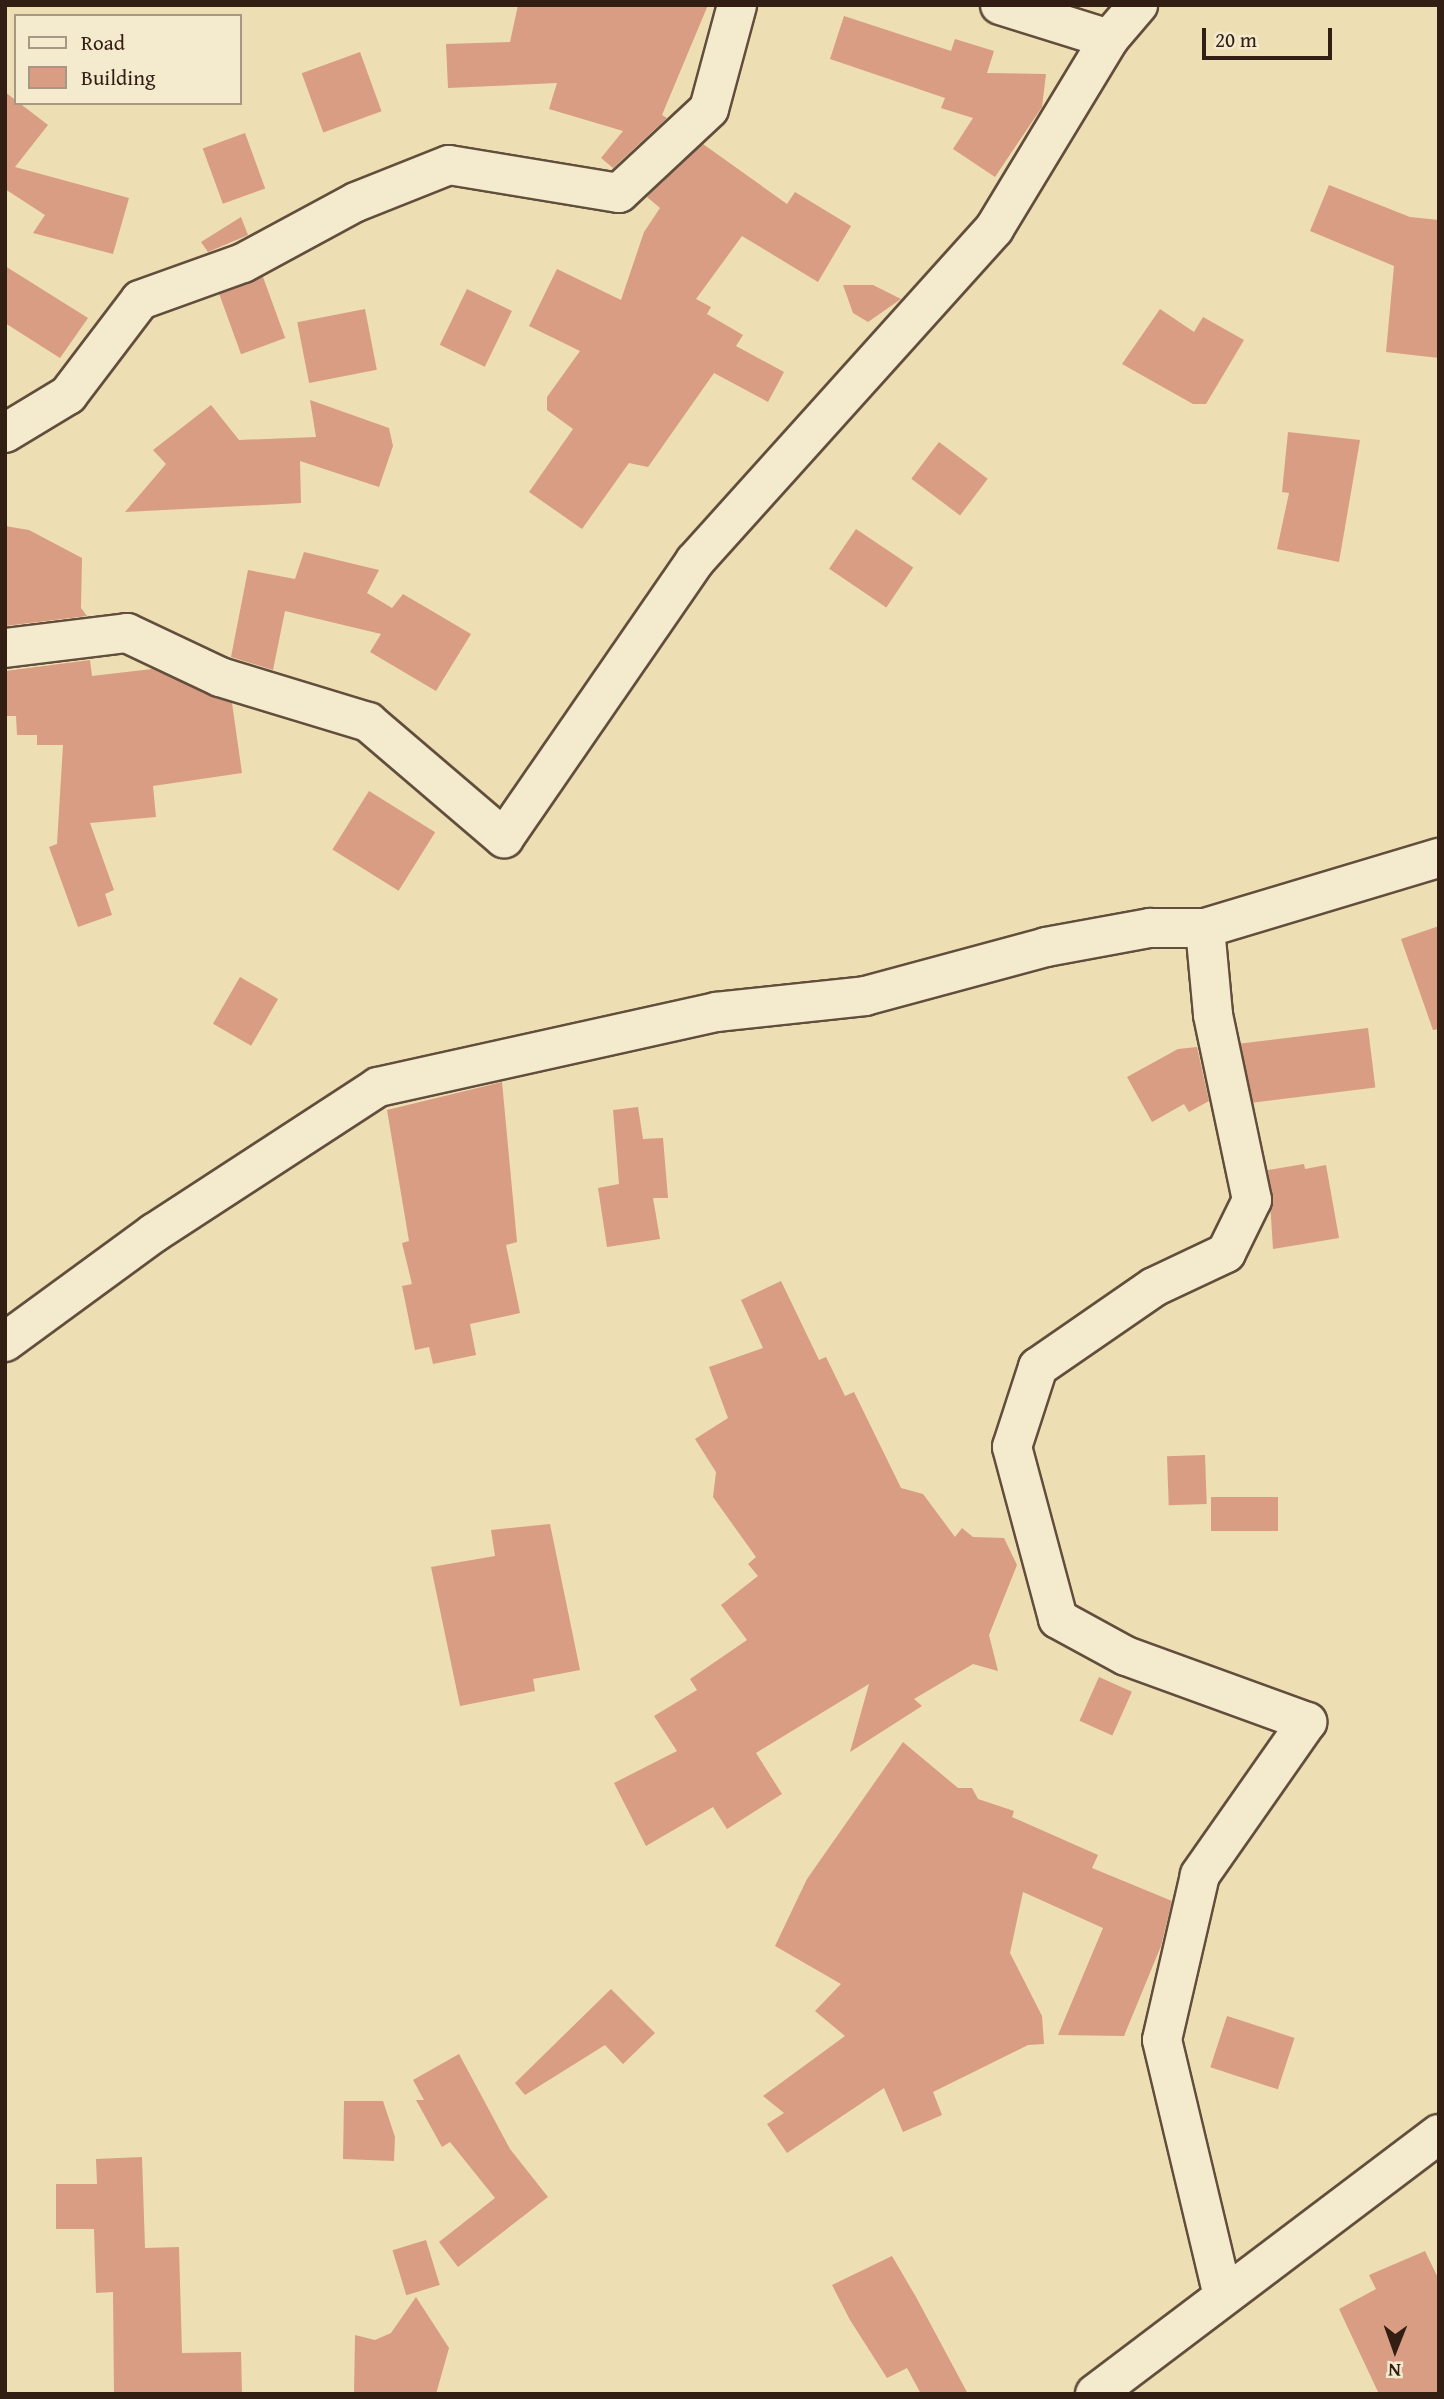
<!DOCTYPE html>
<html>
<head>
<meta charset="utf-8">
<style>
  body { margin:0 }
  #map { position:relative; width:1444px; height:2399px; overflow:hidden; background:#eedeb3; font-family:"Gentium Book Plus",serif }
  div>[style] { position:absolute }
  .building>* { inset:0; background:#d89d83; transform-origin:0 0 }
  .roads { filter:drop-shadow(2px 0 #624e3c) drop-shadow(-2px 0 #624e3c) drop-shadow(0 2px #624e3c) drop-shadow(0 -2px #624e3c) }
  .minor>* { height:38px; margin:-19px; padding:0 19px; transform-origin:19px; border-radius:19px; background:#f4eace }
  span { translate:-50% -50%; white-space:nowrap; text-align:center; line-height:1.15; -webkit-text-stroke:6px #f4eace; paint-order:stroke }
  .frame { position:absolute; inset:0; border:7px solid #331e14; pointer-events:none }
  .legend { position:absolute; left:14px; top:14px; width:228px; height:91px; box-sizing:border-box; background:#f4eace; border:2px solid #a79884; margin:0; padding:9px 12px; list-style:none; font-size:21px; color:#331e14 }
  .legend li { display:flex; align-items:center; gap:14px; height:35px }
  .legend b { width:35px; border:2px solid #a79884 }
  .north { position:absolute; left:1360px; top:2315px; width:70px; height:70px; -webkit-text-stroke:5px #f4eace; paint-order:stroke; rotate:181deg; font-size:19px; font-weight:700; line-height:28px; text-align:center; color:#331e14 }
  .north::after { content:''; display:block; margin:auto; width:24px; height:32px; background:#331e14; clip-path:polygon(50% 0,100% 100%,50% 72%,0 100%) }
  .scale { position:absolute; left:1202px; top:28px; width:130px; height:32px; box-sizing:border-box; border:4px solid #331e14; border-top:0; padding-left:9px; font-size:21px; line-height:24px; white-space:nowrap; color:#331e14; -webkit-text-stroke:5px #f4eace; paint-order:stroke }
</style>
</head>
<body>
<div id="map">
  <div class="building">
    <i style="clip-path:polygon(518px 5px,708px 5px,662px 115px,667px 118px,613px 168px,601px 158px,623px 131px,549px 109px,557px 83px,448px 88px,446px 44px,510px 42px)"></i>
    <i style="clip-path:polygon(844px 16px,951px 51px,955px 39px,994px 51px,987px 73px,1046px 74px,1042px 107px,995px 177px,953px 149px,973px 118px,941px 108px,945px 98px,830px 59px)"></i>
    <i style="left:360px;top:52px;width:63px;height:62px;rotate:70deg"></i>
    <i style="clip-path:polygon(5px 92px,48px 125px,15px 167px,129px 198px,113px 254px,33px 233px,45px 215px,5px 189px)"></i>
    <i style="left:245px;top:133px;width:59px;height:45px;rotate:70deg"></i>
    <i style="clip-path:polygon(703px 144px,787px 204px,795px 192px,851px 226px,818px 282px,742px 236px,696px 299px,711px 307px,707px 314px,743px 335px,736px 346px,784px 372px,768px 402px,714px 373px,648px 467px,629px 463px,582px 529px,529px 492px,573px 429px,547px 410px,547px 397px,580px 351px,529px 326px,557px 269px,621px 300px,644px 232px,660px 208px,647px 197px)"></i>
    <i style="clip-path:polygon(1329px 185px,1410px 217px,1439px 220px,1439px 358px,1386px 352px,1394px 266px,1310px 231px)"></i>
    <i style="clip-path:polygon(241px 217px,248px 235px,208px 252px,201px 242px)"></i>
    <i style="clip-path:polygon(5px 266px,88px 318px,60px 358px,5px 323px)"></i>
    <i style="left:263px;top:277px;width:65px;height:47px;rotate:70deg"></i>
    <i style="clip-path:polygon(843px 285px,873px 285px,901px 299px,868px 322px,853px 313px)"></i>
    <i style="left:467px;top:289px;width:50px;height:62px;rotate:26deg"></i>
    <i style="left:365px;top:309px;width:62px;height:69px;rotate:79deg"></i>
    <i style="clip-path:polygon(1160px 309px,1194px 332px,1203px 317px,1244px 340px,1206px 404px,1193px 404px,1122px 364px)"></i>
    <i style="clip-path:polygon(310px 400px,389px 428px,393px 446px,379px 487px,300px 461px,301px 503px,125px 512px,166px 464px,153px 450px,211px 405px,239px 440px,316px 437px)"></i>
    <i style="clip-path:polygon(1288px 432px,1360px 440px,1339px 562px,1277px 549px,1289px 493px,1282px 492px)"></i>
    <i style="left:939px;top:442px;width:61px;height:46px;rotate:37deg"></i>
    <i style="clip-path:polygon(5px 526px,29px 530px,82px 558px,81px 608px,87px 616px,5px 626px)"></i>
    <i style="left:856px;top:529px;width:69px;height:48px;rotate:34deg"></i>
    <i style="clip-path:polygon(304px 552px,379px 570px,367px 593px,392px 608px,403px 594px,471px 634px,436px 691px,370px 652px,381px 634px,285px 611px,273px 670px,231px 657px,248px 570px,295px 579px)"></i>
    <i style="clip-path:polygon(90px 660px,92px 676px,152px 669px,232px 703px,242px 773px,153px 786px,156px 817px,90px 823px,114px 890px,105px 894px,112px 915px,78px 927px,49px 847px,57px 844px,63px 745px,37px 745px,37px 735px,17px 735px,16px 716px,5px 716px,5px 671px)"></i>
    <i style="left:369px;top:791px;width:78px;height:69px;rotate:32deg"></i>
    <i style="clip-path:polygon(1439px 926px,1439px 1029px,1433px 1030px,1401px 939px)"></i>
    <i style="left:240px;top:977px;width:44px;height:54px;rotate:30deg"></i>
    <i style="left:1368px;top:1028px;width:60px;height:128px;rotate:83deg"></i>
    <i style="clip-path:polygon(1197px 1047px,1209px 1101px,1189px 1112px,1184px 1104px,1152px 1122px,1127px 1077px,1178px 1049px)"></i>
    <i style="clip-path:polygon(502px 1082px,517px 1242px,506px 1245px,520px 1313px,470px 1324px,476px 1355px,433px 1364px,429px 1347px,415px 1350px,402px 1286px,412px 1284px,402px 1243px,409px 1241px,387px 1110px)"></i>
    <i style="clip-path:polygon(638px 1107px,643px 1139px,663px 1138px,668px 1198px,653px 1198px,660px 1239px,607px 1247px,598px 1188px,619px 1184px,613px 1110px)"></i>
    <i style="clip-path:polygon(1304px 1164px,1305px 1169px,1326px 1165px,1339px 1238px,1273px 1249px,1268px 1170px)"></i>
    <i style="clip-path:polygon(781px 1281px,819px 1360px,826px 1357px,845px 1396px,854px 1392px,901px 1488px,923px 1494px,955px 1537px,962px 1528px,973px 1537px,1004px 1538px,1017px 1565px,989px 1635px,998px 1671px,973px 1664px,914px 1699px,922px 1706px,850px 1752px,869px 1684px,756px 1753px,782px 1794px,727px 1829px,713px 1807px,646px 1846px,614px 1783px,677px 1751px,654px 1716px,697px 1690px,690px 1679px,747px 1640px,721px 1605px,758px 1576px,748px 1564px,756px 1557px,713px 1497px,716px 1472px,695px 1439px,728px 1418px,709px 1367px,763px 1348px,741px 1300px)"></i>
    <i style="left:1205px;top:1455px;width:49px;height:38px;rotate:88deg"></i>
    <i style="left:1211px;top:1497px;width:67px;height:34px"></i>
    <i style="clip-path:polygon(550px 1524px,580px 1670px,533px 1679px,535px 1691px,460px 1706px,431px 1567px,495px 1556px,491px 1530px)"></i>
    <i style="left:1099px;top:1677px;width:36px;height:48px;rotate:24deg"></i>
    <i style="clip-path:polygon(903px 1742px,958px 1788px,972px 1788px,978px 1799px,1014px 1811px,1012px 1817px,1098px 1855px,1092px 1868px,1172px 1901px,1161px 1946px,1124px 2036px,1058px 2035px,1103px 1928px,1023px 1892px,1010px 1953px,1042px 2016px,1044px 2044px,1028px 2045px,933px 2092px,942px 2115px,903px 2132px,884px 2088px,787px 2153px,767px 2124px,784px 2113px,763px 2096px,845px 2036px,815px 2011px,841px 1984px,775px 1946px,807px 1879px)"></i>
    <i style="clip-path:polygon(611px 1989px,655px 2033px,623px 2064px,605px 2045px,525px 2095px,515px 2083px)"></i>
    <i style="left:1227px;top:2016px;width:71px;height:54px;rotate:18deg"></i>
    <i style="clip-path:polygon(459px 2054px,510px 2149px,548px 2197px,458px 2267px,439px 2242px,495px 2198px,450px 2142px,442px 2147px,416px 2100px,424px 2100px,413px 2080px)"></i>
    <i style="clip-path:polygon(344px 2101px,383px 2101px,395px 2137px,394px 2161px,343px 2159px)"></i>
    <i style="clip-path:polygon(142px 2157px,145px 2248px,179px 2247px,182px 2353px,241px 2352px,242px 2394px,114px 2394px,113px 2292px,96px 2293px,94px 2229px,56px 2229px,56px 2184px,97px 2184px,96px 2159px)"></i>
    <i style="left:426px;top:2240px;width:47px;height:35px;rotate:73deg"></i>
    <i style="clip-path:polygon(1425px 2251px,1439px 2280px,1439px 2394px,1379px 2394px,1339px 2309px,1376px 2289px,1369px 2275px)"></i>
    <i style="clip-path:polygon(892px 2256px,916px 2297px,968px 2394px,921px 2394px,907px 2368px,887px 2378px,850px 2320px,832px 2285px)"></i>
    <i style="clip-path:polygon(416px 2297px,449px 2348px,436px 2394px,354px 2394px,355px 2335px,375px 2340px,391px 2333px)"></i>
  </div>
  <div class="roads">
    <div class="minor">
      <i style="left:1000px;top:5px;width:114px;rotate:17.3deg"></i>
      <i style="left:5px;top:433px;width:74px;rotate:-31.1deg"></i>
      <i style="left:68px;top:395px;width:119px;rotate:-52.8deg"></i>
      <i style="left:140px;top:300px;width:109px;rotate:-19.8deg"></i>
      <i style="left:243px;top:263px;width:128px;rotate:-28.4deg"></i>
      <i style="left:356px;top:202px;width:100px;rotate:-21.7deg"></i>
      <i style="left:449px;top:165px;width:172px;rotate:9.4deg"></i>
      <i style="left:619px;top:193px;width:123px;rotate:-43deg"></i>
      <i style="left:709px;top:109px;width:108px;rotate:-74.9deg"></i>
      <i style="left:5px;top:648px;width:123px;rotate:-7deg"></i>
      <i style="left:127px;top:633px;width:103px;rotate:25.3deg"></i>
      <i style="left:220px;top:677px;width:155px;rotate:16.9deg"></i>
      <i style="left:368px;top:722px;width:179px;rotate:40.5deg"></i>
      <i style="left:504px;top:838px;width:336px;rotate:-55.4deg"></i>
      <i style="left:695px;top:561px;width:447px;rotate:-48deg"></i>
      <i style="left:994px;top:229px;width:222px;rotate:-58.8deg"></i>
      <i style="left:1109px;top:39px;width:45px;rotate:-49.5deg"></i>
      <i style="left:1205px;top:928px;width:87px;rotate:84.7deg"></i>
      <i style="left:1213px;top:1015px;width:189px;rotate:78.1deg"></i>
      <i style="left:1252px;top:1200px;width:59px;rotate:116.1deg"></i>
      <i style="left:1226px;top:1253px;width:80px;rotate:154.7deg"></i>
      <i style="left:1154px;top:1287px;width:141px;rotate:145.4deg"></i>
      <i style="left:1038px;top:1367px;width:84px;rotate:108deg"></i>
      <i style="left:1012px;top:1447px;width:178px;rotate:75deg"></i>
      <i style="left:1058px;top:1619px;width:77px;rotate:28.6deg"></i>
      <i style="left:1126px;top:1656px;width:193px;rotate:20deg"></i>
      <i style="left:1307px;top:1722px;width:187px;rotate:125deg"></i>
      <i style="left:1200px;top:1875px;width:169px;rotate:103deg"></i>
      <i style="left:1162px;top:2040px;width:263px;rotate:76.6deg"></i>
      <i style="left:5px;top:1342px;width:185px;rotate:-36.2deg"></i>
      <i style="left:154px;top:1233px;width:267px;rotate:-33.1deg"></i>
      <i style="left:378px;top:1087px;width:346px;rotate:-12.5deg"></i>
      <i style="left:716px;top:1012px;width:150px;rotate:-6.1deg"></i>
      <i style="left:865px;top:996px;width:188px;rotate:-15.1deg"></i>
      <i style="left:1046px;top:947px;width:106px;rotate:-10.4deg"></i>
      <i style="left:1150px;top:928px;width:55px"></i>
      <i style="left:1205px;top:928px;width:244px;rotate:-16.7deg"></i>
      <i style="left:1095px;top:2394px;width:431px;rotate:-37.1deg"></i>
    </div>
  </div>
  <div class="frame"></div>
  <ul class="legend">
  <li><b style="height:9px;background:#f4eace"></b>Road</li>
  <li><b style="height:19px;background:#d89d83"></b>Building</li>
  </ul>
  <div class="north">N</div>
  <div class="scale">20 m</div>
</div>
</body>
</html>
